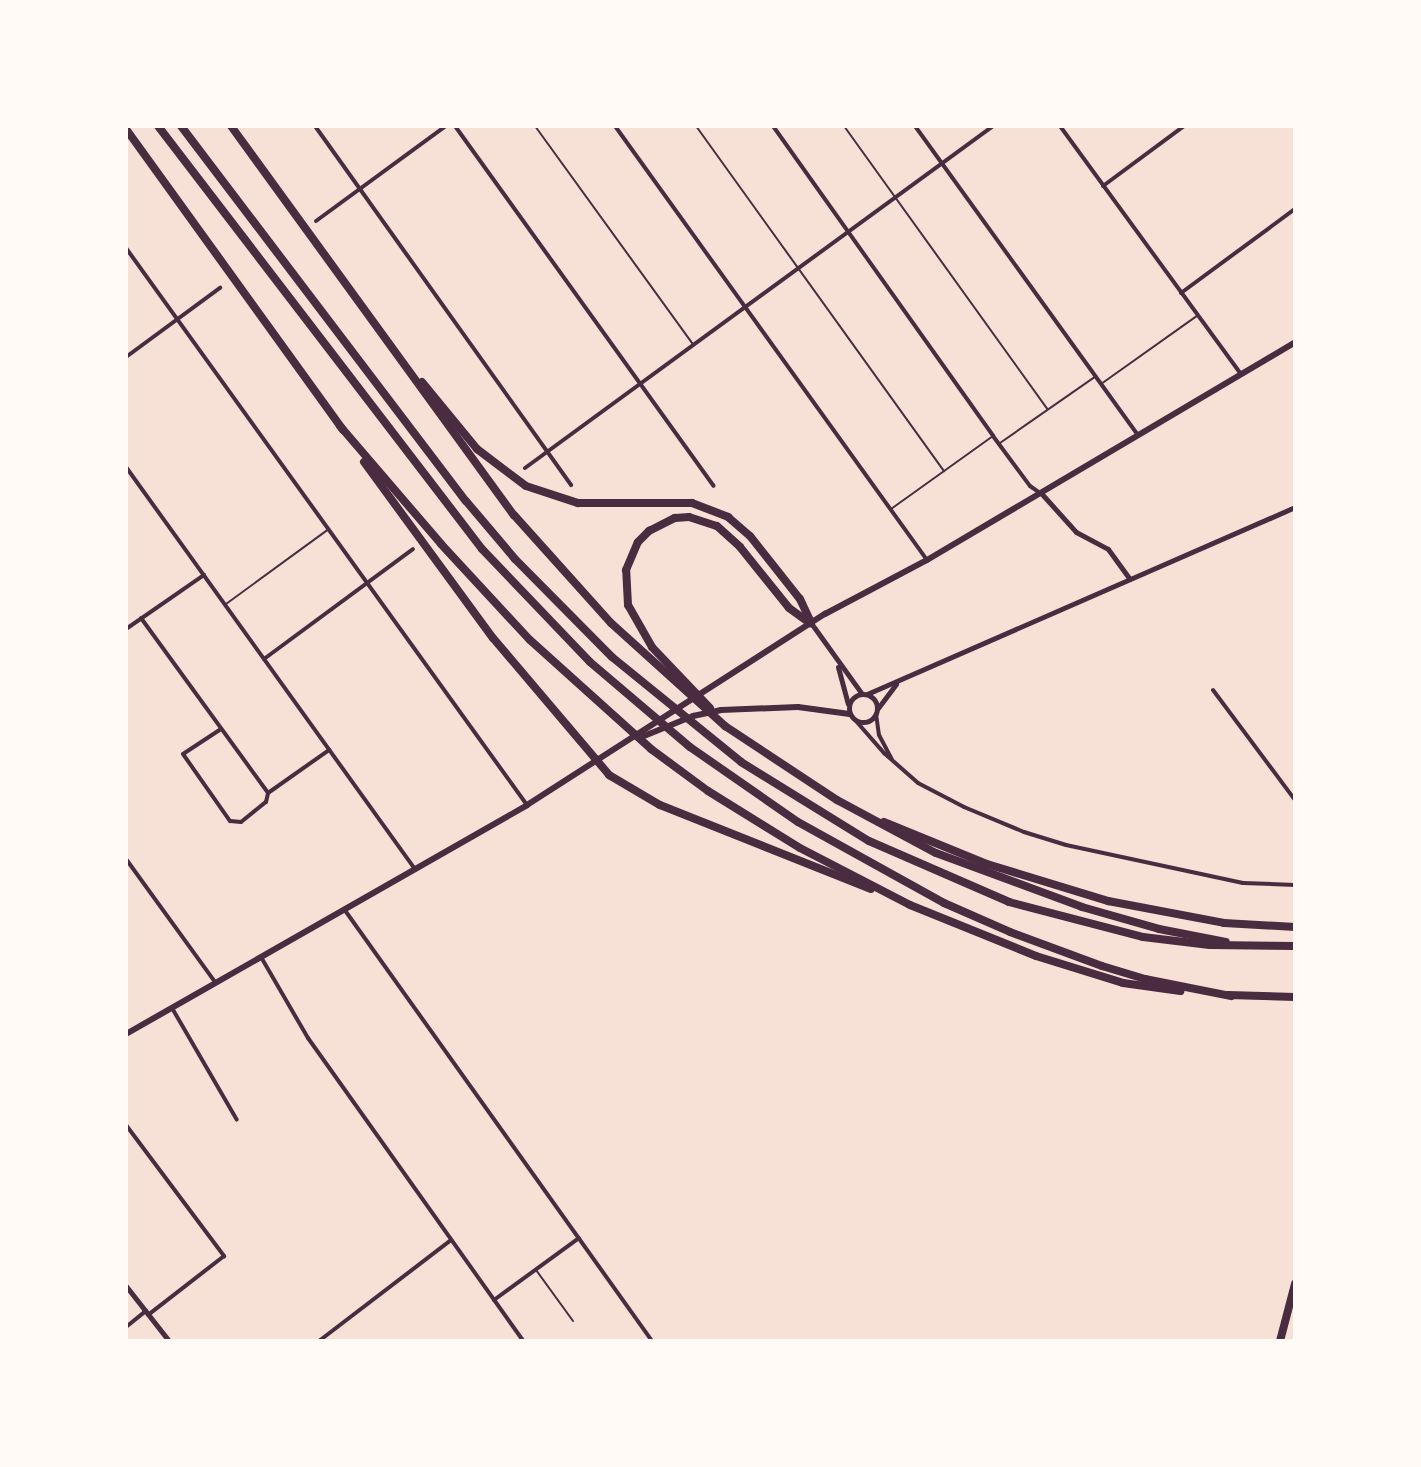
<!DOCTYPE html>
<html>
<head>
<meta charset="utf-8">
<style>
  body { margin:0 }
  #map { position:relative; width:1421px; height:1467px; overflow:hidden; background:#f7e1d7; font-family:"Playfair Display",serif }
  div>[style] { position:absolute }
  .service>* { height:2px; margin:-1px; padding:0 1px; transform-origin:1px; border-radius:1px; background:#4a2c40 }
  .minor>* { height:4px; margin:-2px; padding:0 2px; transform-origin:2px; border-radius:2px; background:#4a2c40 }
  .tertiary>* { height:5px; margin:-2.5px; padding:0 2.5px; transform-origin:2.5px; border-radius:2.5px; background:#4a2c40 }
  .tertiary>.ring { margin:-2.5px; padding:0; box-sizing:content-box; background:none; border:5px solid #4a2c40; border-radius:50% }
  .secondary>* { height:5px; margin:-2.5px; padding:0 2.5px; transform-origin:2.5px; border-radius:2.5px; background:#4a2c40 }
  .primary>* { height:6px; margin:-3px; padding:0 3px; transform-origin:3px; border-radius:3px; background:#4a2c40 }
  .motorway>* { height:8px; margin:-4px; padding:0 4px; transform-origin:4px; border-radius:4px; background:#4a2c40 }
  span { translate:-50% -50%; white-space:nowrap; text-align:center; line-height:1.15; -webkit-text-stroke:4.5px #fffaf5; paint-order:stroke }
  .frame { position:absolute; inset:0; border:128px solid #fffaf5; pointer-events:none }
</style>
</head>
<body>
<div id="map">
  <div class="service">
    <i style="left:535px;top:126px;width:268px;rotate:54.1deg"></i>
    <i style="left:696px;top:126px;width:425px;rotate:54.3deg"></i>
    <i style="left:844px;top:126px;width:348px;rotate:54.3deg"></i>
    <i style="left:1101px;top:384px;width:119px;rotate:-35.4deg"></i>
    <i style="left:1000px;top:443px;width:117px;rotate:-34.9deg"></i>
    <i style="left:891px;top:509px;width:125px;rotate:-35.6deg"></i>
    <i style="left:226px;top:604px;width:127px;rotate:-36.1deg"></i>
    <i style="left:536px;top:1270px;width:63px;rotate:54deg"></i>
  </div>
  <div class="minor">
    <i style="left:315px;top:126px;width:441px;rotate:54.5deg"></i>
    <i style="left:455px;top:126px;width:443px;rotate:54.3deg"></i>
    <i style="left:615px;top:126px;width:535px;rotate:54.29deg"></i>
    <i style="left:773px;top:126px;width:380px;rotate:54.6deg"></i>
    <i style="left:993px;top:436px;width:62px;rotate:53.5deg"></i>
    <i style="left:1030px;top:486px;width:12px;rotate:35deg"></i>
    <i style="left:915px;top:126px;width:381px;rotate:54.2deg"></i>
    <i style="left:1060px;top:126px;width:307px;rotate:53.9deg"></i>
    <i style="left:1103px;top:186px;width:101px;rotate:-36.5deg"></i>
    <i style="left:316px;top:221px;width:161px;rotate:-36.2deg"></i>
    <i style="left:126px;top:248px;width:686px;rotate:54.25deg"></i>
    <i style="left:1181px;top:293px;width:142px;rotate:-36.4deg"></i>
    <i style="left:126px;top:357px;width:117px;rotate:-36.3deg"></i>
    <i style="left:126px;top:467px;width:494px;rotate:54.3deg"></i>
    <i style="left:525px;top:468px;width:580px;rotate:-36.16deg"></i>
    <i style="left:141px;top:618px;width:216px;rotate:54deg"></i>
    <i style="left:126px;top:629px;width:95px;rotate:-34.7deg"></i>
    <i style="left:264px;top:659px;width:185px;rotate:-36.4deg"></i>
    <i style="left:1213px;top:690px;width:137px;rotate:53.3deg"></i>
    <i style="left:876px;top:714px;width:21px;rotate:82deg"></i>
    <i style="left:879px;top:735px;width:27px;rotate:62deg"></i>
    <i style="left:856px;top:721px;width:43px;rotate:48.8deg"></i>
    <i style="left:884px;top:753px;width:45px;rotate:41.4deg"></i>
    <i style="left:918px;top:783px;width:52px;rotate:27.6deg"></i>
    <i style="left:964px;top:807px;width:65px;rotate:22.6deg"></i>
    <i style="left:1024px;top:832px;width:44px;rotate:17.2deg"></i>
    <i style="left:1066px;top:845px;width:181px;rotate:12.1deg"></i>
    <i style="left:1243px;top:883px;width:52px;rotate:2.2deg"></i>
    <i style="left:221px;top:729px;width:45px;rotate:146.7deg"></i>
    <i style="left:183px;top:754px;width:82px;rotate:55deg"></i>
    <i style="left:230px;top:821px;width:11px;rotate:5deg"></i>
    <i style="left:241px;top:822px;width:32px;rotate:-39deg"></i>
    <i style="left:266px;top:802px;width:9px;rotate:-77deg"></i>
    <i style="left:268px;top:793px;width:75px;rotate:-35.2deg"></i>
    <i style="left:126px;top:859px;width:152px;rotate:54.1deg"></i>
    <i style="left:344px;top:909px;width:531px;rotate:54.51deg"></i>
    <i style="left:261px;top:957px;width:94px;rotate:59.9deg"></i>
    <i style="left:308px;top:1038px;width:372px;rotate:54.6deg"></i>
    <i style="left:172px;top:1008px;width:129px;rotate:59.9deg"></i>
    <i style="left:126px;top:1125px;width:164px;rotate:53.2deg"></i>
    <i style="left:224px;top:1256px;width:96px;rotate:142.2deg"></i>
    <i style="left:494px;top:1300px;width:105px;rotate:-36.1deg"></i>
    <i style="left:126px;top:1327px;width:26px;rotate:-39deg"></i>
    <i style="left:319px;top:1341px;width:166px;rotate:-37.4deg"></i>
  </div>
  <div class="tertiary">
    <i style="left:1041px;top:493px;width:52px;rotate:48.1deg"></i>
    <i style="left:1076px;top:532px;width:36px;rotate:28deg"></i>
    <i style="left:1108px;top:549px;width:37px;rotate:54deg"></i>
    <i style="left:811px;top:623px;width:87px;rotate:54.3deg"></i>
    <i style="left:838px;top:667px;width:38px;rotate:75deg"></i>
    <i class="ring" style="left:849px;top:694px;width:23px;height:23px"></i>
    <i style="left:867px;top:694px;width:467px;rotate:-23.6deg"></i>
    <i style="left:878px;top:708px;width:30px;rotate:-53deg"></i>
  </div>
  <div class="secondary">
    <i style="left:126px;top:1286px;width:70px;rotate:52deg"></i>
  </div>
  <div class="primary">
    <i style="left:644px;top:736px;width:53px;rotate:-22.2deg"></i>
    <i style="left:693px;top:716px;width:29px;rotate:-12deg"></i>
    <i style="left:721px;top:710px;width:77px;rotate:-2.2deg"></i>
    <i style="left:798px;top:707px;width:52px;rotate:7.7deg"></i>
    <i style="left:126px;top:1034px;width:462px;rotate:-29.7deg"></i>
    <i style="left:527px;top:805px;width:354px;rotate:-32.7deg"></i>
    <i style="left:825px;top:614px;width:115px;rotate:-27.9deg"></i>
    <i style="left:927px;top:560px;width:428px;rotate:-30.6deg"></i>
  </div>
  <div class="motorway">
    <i style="left:158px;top:126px;width:533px;rotate:52.55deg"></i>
    <i style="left:482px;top:549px;width:156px;rotate:46.3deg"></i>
    <i style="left:590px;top:662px;width:131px;rotate:40.4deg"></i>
    <i style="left:690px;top:747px;width:131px;rotate:34.8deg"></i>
    <i style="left:798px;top:822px;width:167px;rotate:29deg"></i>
    <i style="left:944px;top:903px;width:72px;rotate:23.7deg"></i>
    <i style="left:1010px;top:932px;width:98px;rotate:20.3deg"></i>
    <i style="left:1102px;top:966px;width:45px;rotate:16.8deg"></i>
    <i style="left:1145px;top:979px;width:88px;rotate:11.2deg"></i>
    <i style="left:181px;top:126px;width:471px;rotate:52.8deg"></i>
    <i style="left:466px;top:501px;width:76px;rotate:49.8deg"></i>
    <i style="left:515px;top:559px;width:138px;rotate:45.3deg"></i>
    <i style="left:612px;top:657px;width:166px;rotate:39.1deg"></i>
    <i style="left:741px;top:762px;width:150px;rotate:31.7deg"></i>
    <i style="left:869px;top:841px;width:153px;rotate:23.5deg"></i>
    <i style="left:1009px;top:902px;width:138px;rotate:14.6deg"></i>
    <i style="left:1143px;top:937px;width:67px;rotate:6.8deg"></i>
    <i style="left:1210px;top:945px;width:85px;rotate:0.7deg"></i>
    <i style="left:231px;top:126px;width:481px;rotate:54deg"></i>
    <i style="left:514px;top:515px;width:145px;rotate:48.1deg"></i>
    <i style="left:611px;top:623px;width:154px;rotate:42.1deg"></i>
    <i style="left:725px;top:726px;width:134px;rotate:33.5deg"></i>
    <i style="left:837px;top:800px;width:112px;rotate:28.2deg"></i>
    <i style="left:936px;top:853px;width:156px;rotate:20.3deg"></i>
    <i style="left:1082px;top:907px;width:80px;rotate:15.9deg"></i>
    <i style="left:1159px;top:929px;width:68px;rotate:11deg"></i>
    <i style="left:126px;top:129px;width:371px;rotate:54.2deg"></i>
    <i style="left:422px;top:382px;width:87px;rotate:50.6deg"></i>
    <i style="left:477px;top:449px;width:61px;rotate:37.1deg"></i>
    <i style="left:526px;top:486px;width:55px;rotate:18.1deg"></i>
    <i style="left:578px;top:503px;width:114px"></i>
    <i style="left:692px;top:503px;width:39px;rotate:21deg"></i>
    <i style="left:728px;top:517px;width:29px;rotate:41deg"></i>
    <i style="left:750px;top:536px;width:80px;rotate:51.6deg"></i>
    <i style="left:800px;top:599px;width:26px;rotate:65deg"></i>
    <i style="left:340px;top:426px;width:155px;rotate:49.4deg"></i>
    <i style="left:441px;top:544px;width:131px;rotate:47.2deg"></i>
    <i style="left:530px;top:640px;width:163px;rotate:42deg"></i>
    <i style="left:651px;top:749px;width:71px;rotate:36.4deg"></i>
    <i style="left:708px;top:791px;width:108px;rotate:31.8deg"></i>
    <i style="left:800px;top:848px;width:124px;rotate:27.4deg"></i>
    <i style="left:910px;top:905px;width:136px;rotate:22deg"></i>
    <i style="left:1036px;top:956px;width:91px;rotate:17.2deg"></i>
    <i style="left:1123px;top:983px;width:58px;rotate:8deg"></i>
    <i style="left:364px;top:462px;width:218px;rotate:53.8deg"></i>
    <i style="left:493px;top:638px;width:180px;rotate:49.7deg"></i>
    <i style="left:609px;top:775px;width:59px;rotate:30.5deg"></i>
    <i style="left:660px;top:805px;width:227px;rotate:21.7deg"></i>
    <i style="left:710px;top:708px;width:84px;rotate:-133.6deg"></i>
    <i style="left:652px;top:647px;width:48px;rotate:-119.7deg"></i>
    <i style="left:628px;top:605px;width:35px;rotate:-93deg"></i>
    <i style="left:626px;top:570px;width:30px;rotate:-67deg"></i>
    <i style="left:638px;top:542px;width:16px;rotate:-45deg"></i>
    <i style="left:649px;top:531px;width:29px;rotate:-27deg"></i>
    <i style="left:675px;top:518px;width:14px;rotate:-4deg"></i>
    <i style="left:689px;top:517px;width:29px;rotate:18deg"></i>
    <i style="left:717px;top:526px;width:31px;rotate:42deg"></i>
    <i style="left:740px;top:547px;width:78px;rotate:51.2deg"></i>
    <i style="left:789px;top:608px;width:26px;rotate:36deg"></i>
    <i style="left:884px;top:822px;width:111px;rotate:22.2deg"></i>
    <i style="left:987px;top:864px;width:127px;rotate:17deg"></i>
    <i style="left:1108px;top:901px;width:118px;rotate:10.7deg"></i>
    <i style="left:1224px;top:923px;width:71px;rotate:3.2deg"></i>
    <i style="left:1228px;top:995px;width:67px;rotate:1.7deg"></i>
    <i style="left:1280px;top:1341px;width:59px;rotate:-75.3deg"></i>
  </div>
  <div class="frame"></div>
</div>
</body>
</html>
